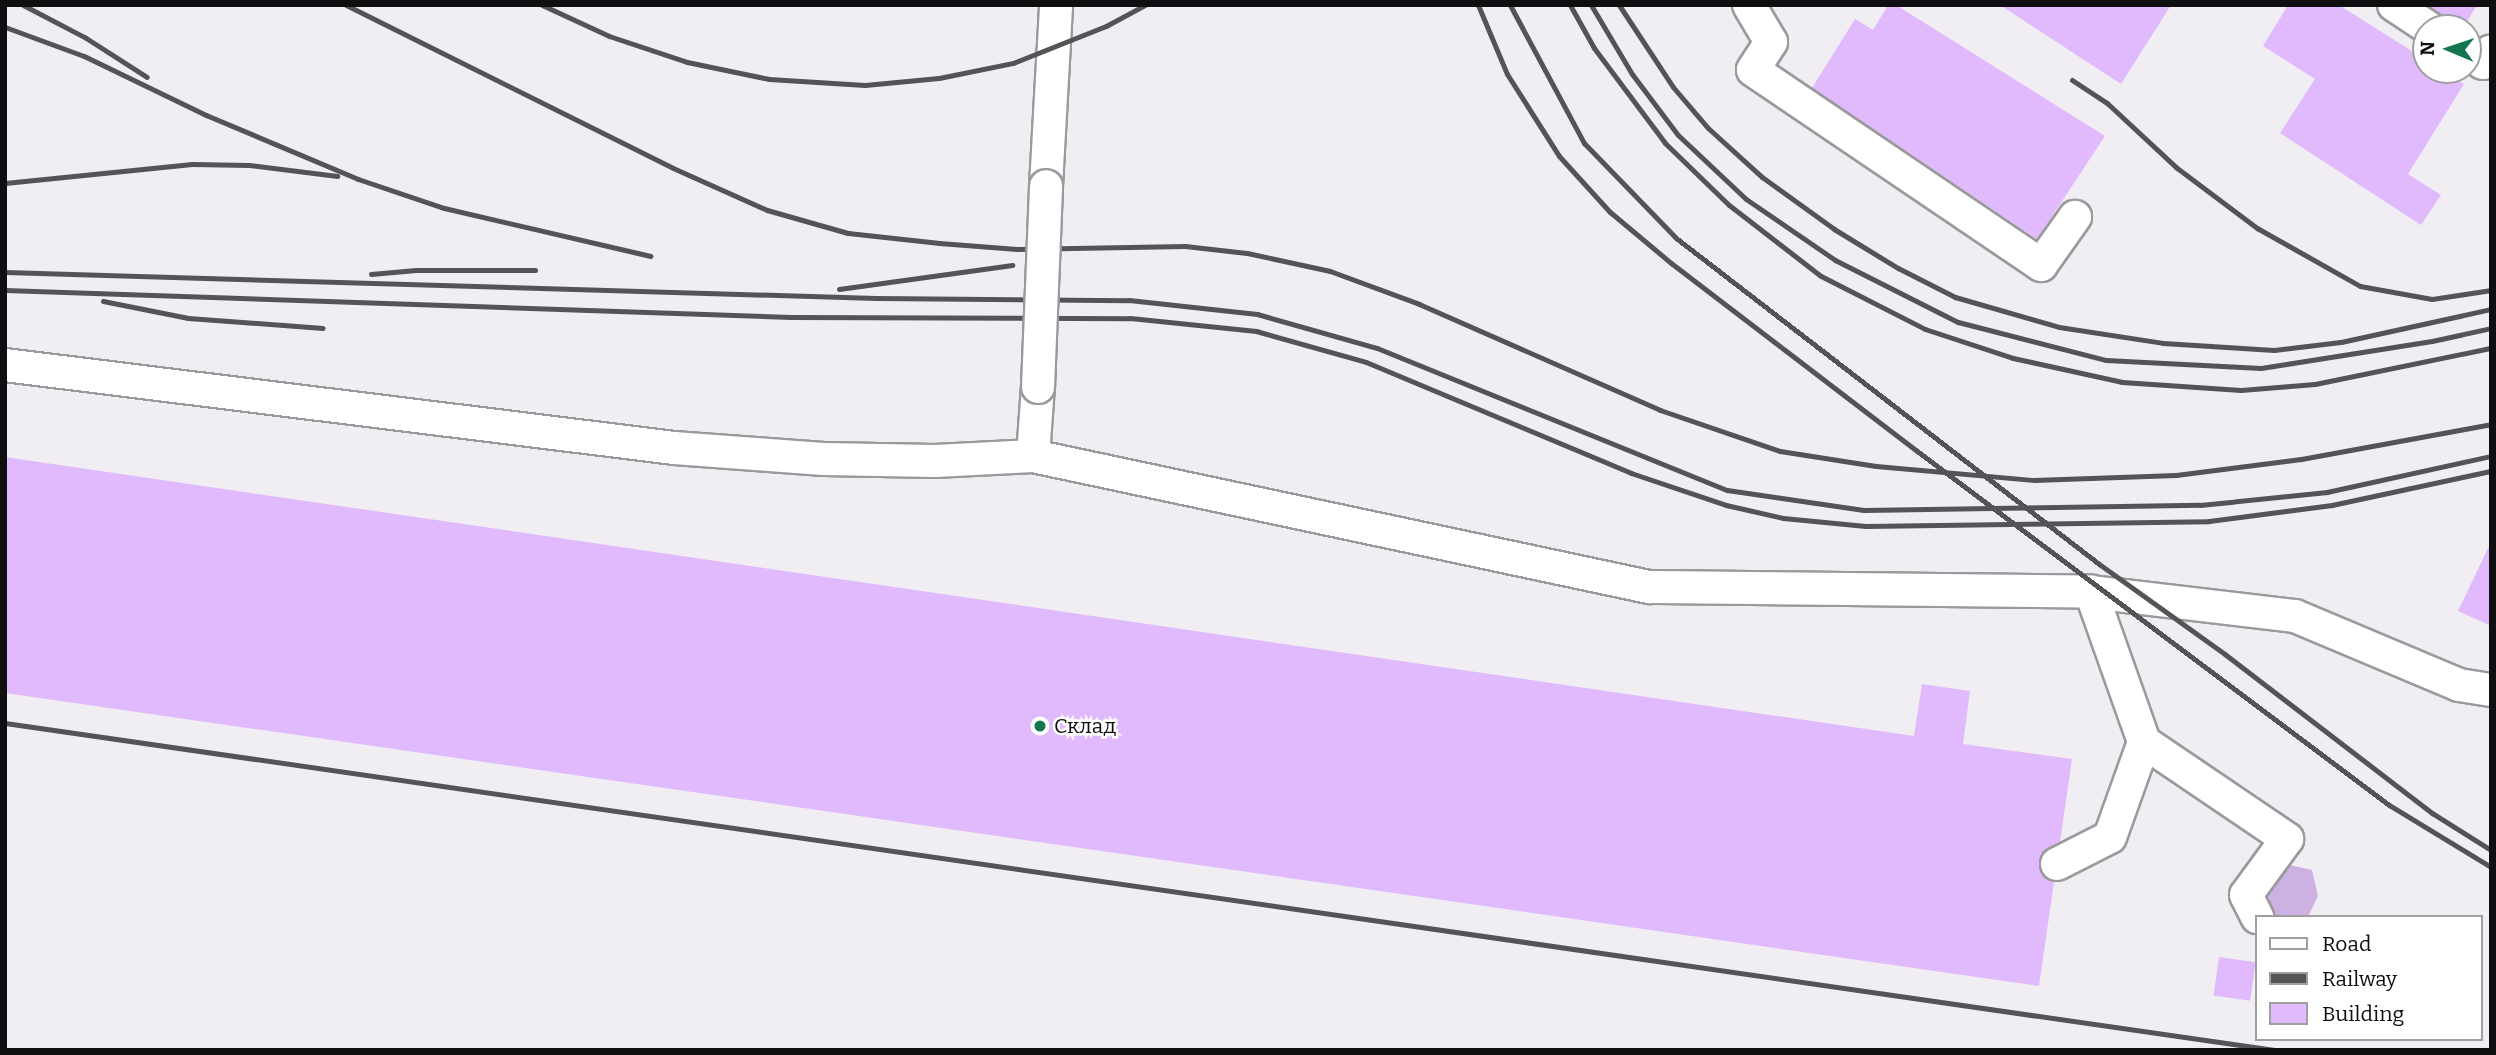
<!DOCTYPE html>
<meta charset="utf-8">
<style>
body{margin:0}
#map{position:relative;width:2496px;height:1055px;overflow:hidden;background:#f0eef2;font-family:Bitter,serif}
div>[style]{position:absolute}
.green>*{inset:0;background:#ccb1e2}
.building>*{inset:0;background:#e0bafd;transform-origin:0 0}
.roads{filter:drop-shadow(2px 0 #9b999c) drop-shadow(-2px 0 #9b999c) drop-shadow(0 2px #9b999c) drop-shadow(0 -2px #9b999c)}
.minor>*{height:32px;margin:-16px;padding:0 16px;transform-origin:16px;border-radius:16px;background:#fff}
.rail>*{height:5px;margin:-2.5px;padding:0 2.5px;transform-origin:2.5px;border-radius:2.5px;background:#555356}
.bridges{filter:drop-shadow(2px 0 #9b999c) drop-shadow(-2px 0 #9b999c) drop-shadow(0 2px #9b999c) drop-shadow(0 -2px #9b999c)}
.minor-bridge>*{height:32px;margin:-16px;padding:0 16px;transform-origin:16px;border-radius:16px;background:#fff}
.dots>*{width:19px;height:19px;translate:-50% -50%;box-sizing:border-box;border:4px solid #fff;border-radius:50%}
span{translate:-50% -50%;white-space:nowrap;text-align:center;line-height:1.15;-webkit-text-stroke:5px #fff;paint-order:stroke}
.poi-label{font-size:21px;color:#0f0e10}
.left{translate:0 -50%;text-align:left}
.frame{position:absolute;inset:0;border:7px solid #0f0e10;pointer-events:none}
.legend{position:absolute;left:2255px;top:915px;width:228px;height:126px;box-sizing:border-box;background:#fff;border:2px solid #9f9f9f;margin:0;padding:9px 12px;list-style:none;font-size:21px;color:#0f0e10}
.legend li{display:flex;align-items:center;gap:14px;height:35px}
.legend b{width:35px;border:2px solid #9f9f9f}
.north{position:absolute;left:2412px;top:14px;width:70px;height:70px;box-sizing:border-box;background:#fff;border:2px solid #9f9f9f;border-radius:50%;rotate:272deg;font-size:19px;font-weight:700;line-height:28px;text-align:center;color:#0f0e10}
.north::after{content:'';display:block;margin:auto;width:24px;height:32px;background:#14764e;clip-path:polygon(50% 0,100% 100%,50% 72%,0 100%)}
</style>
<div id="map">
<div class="green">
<i style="clip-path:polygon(2281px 863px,2312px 870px,2318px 896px,2308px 917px,2275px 917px,2266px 891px)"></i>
</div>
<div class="building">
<i style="clip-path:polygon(1888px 5px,1896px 5px,2105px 136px,2037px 239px,1812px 88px,1855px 19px,1873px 30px)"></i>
<i style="clip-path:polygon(2000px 5px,2171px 5px,2121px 84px)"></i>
<i style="clip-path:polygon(2288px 5px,2339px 5px,2426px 60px,2426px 70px,2442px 70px,2464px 84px,2408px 174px,2441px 195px,2421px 225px,2280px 133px,2315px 79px,2263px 46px)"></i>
<i style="clip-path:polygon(2428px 5px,2477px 5px,2463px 28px,2447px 28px,2445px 19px)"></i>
<i style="clip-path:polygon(5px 457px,1914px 736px,1922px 684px,1970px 691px,1963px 744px,2072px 759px,2060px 842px,2042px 853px,2039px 862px,2041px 873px,2054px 882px,2039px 986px,5px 693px)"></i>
<i style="clip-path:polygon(2491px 542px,2491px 626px,2458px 611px)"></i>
<i style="left:2219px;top:957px;width:37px;height:39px;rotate:8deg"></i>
</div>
<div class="roads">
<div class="minor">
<i style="left:1749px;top:5px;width:43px;rotate:59.3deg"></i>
<i style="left:1771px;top:42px;width:33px;rotate:123deg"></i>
<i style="left:1753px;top:70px;width:348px;rotate:34.1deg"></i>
<i style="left:2041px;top:265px;width:59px;rotate:-54.7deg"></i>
<i style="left:2394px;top:5px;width:42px;rotate:33.3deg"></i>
<i style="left:2468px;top:53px;width:18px;rotate:34deg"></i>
<i style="left:2483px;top:63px;width:14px;rotate:-56deg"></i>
<i style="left:1046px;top:186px;width:181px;rotate:-86.8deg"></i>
<i style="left:5px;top:365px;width:674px;rotate:7.07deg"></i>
<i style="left:674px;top:448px;width:150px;rotate:4.2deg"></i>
<i style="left:824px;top:459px;width:111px;rotate:1deg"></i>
<i style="left:935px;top:461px;width:98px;rotate:-2.9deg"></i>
<i style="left:1033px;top:456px;width:630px;rotate:12.01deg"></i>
<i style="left:1649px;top:587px;width:442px;rotate:0.6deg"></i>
<i style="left:2091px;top:592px;width:205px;rotate:6.7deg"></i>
<i style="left:2295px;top:616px;width:178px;rotate:22.8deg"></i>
<i style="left:2459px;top:685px;width:32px;rotate:9deg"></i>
<i style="left:1033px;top:456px;width:69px;rotate:-85.9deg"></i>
<i style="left:2091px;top:592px;width:159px;rotate:70.5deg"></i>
<i style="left:2144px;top:742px;width:173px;rotate:34.1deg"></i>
<i style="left:2287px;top:839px;width:69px;rotate:126.2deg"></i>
<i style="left:2246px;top:895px;width:25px;rotate:63deg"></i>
<i style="left:2057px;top:864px;width:59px;rotate:-27deg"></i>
<i style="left:2110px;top:837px;width:101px;rotate:-70.3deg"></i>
</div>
</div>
<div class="rail">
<i style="left:23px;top:5px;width:71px;rotate:27.6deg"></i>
<i style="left:86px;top:38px;width:72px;rotate:32.6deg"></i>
<i style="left:346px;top:5px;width:365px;rotate:26.5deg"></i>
<i style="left:673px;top:168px;width:103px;rotate:24.1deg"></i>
<i style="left:767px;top:210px;width:84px;rotate:15.9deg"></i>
<i style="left:848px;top:233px;width:92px;rotate:6.3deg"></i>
<i style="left:939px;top:243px;width:78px;rotate:4.4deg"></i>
<i style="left:1017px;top:249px;width:168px;rotate:-1deg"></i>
<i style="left:1185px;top:246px;width:62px;rotate:6.4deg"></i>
<i style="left:1247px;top:253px;width:85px;rotate:12.2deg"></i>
<i style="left:1330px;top:271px;width:95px;rotate:20.3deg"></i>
<i style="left:1419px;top:304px;width:263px;rotate:23.7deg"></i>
<i style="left:1660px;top:410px;width:127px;rotate:18.9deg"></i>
<i style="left:1780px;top:451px;width:97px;rotate:8.9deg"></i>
<i style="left:1876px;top:466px;width:159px;rotate:5.1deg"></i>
<i style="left:2034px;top:480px;width:142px;rotate:-2deg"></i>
<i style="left:2176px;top:475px;width:126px;rotate:-7.3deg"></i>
<i style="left:2301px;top:459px;width:193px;rotate:-10.4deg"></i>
<i style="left:542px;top:5px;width:74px;rotate:24.8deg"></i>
<i style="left:609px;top:36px;width:82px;rotate:18.4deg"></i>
<i style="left:687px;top:62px;width:84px;rotate:11.7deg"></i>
<i style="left:769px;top:79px;width:96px;rotate:3.6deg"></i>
<i style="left:865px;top:85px;width:74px;rotate:-5.4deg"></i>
<i style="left:939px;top:78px;width:76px;rotate:-11.5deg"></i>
<i style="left:1013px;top:63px;width:100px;rotate:-21.7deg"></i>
<i style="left:1106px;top:26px;width:44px;rotate:-28.3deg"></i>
<i style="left:1478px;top:5px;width:75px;rotate:67.2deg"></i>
<i style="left:1507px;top:74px;width:97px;rotate:57.6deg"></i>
<i style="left:1559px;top:156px;width:76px;rotate:47.7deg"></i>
<i style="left:1610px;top:212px;width:80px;rotate:39.9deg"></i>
<i style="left:1671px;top:263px;width:310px;rotate:37.4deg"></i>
<i style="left:1917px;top:451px;width:590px;rotate:36.87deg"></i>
<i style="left:2389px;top:805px;width:119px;rotate:31.3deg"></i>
<i style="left:1510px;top:5px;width:157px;rotate:61.8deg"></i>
<i style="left:1584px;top:143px;width:132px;rotate:45.9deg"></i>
<i style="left:1676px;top:238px;width:534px;rotate:37.62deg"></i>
<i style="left:2099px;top:564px;width:156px;rotate:35.6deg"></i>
<i style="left:2226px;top:655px;width:260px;rotate:37.5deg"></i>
<i style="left:2432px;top:813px;width:70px;rotate:32.1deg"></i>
<i style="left:1570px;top:5px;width:49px;rotate:60.8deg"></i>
<i style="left:1594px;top:48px;width:119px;rotate:53.2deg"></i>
<i style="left:1665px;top:143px;width:89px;rotate:44.1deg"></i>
<i style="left:1729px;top:205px;width:116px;rotate:37.7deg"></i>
<i style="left:1821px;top:276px;width:117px;rotate:27deg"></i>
<i style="left:1925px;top:329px;width:93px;rotate:18.2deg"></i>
<i style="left:2013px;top:358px;width:112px;rotate:12.4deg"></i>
<i style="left:2122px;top:382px;width:119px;rotate:3.8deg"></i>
<i style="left:2241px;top:390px;width:74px;rotate:-4.6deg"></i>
<i style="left:2315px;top:384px;width:180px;rotate:-11.6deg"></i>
<i style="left:1591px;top:5px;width:80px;rotate:59.3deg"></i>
<i style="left:1632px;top:74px;width:76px;rotate:53deg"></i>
<i style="left:1678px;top:135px;width:93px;rotate:43.3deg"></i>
<i style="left:1746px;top:199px;width:108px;rotate:34.4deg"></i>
<i style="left:1835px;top:260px;width:138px;rotate:26.8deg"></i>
<i style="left:1958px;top:322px;width:153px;rotate:14.4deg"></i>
<i style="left:2106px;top:360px;width:155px;rotate:3deg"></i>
<i style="left:2261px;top:368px;width:173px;rotate:-9deg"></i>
<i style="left:2432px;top:341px;width:60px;rotate:-12.4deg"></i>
<i style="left:1619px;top:5px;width:98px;rotate:56.6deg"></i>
<i style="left:1673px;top:87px;width:54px;rotate:49.5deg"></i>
<i style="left:1708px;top:128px;width:73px;rotate:42.2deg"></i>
<i style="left:1762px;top:177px;width:89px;rotate:35.8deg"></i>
<i style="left:1834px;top:229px;width:75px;rotate:31.4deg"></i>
<i style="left:1898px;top:268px;width:64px;rotate:27deg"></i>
<i style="left:1955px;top:297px;width:108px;rotate:16.1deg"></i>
<i style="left:2059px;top:327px;width:105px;rotate:8.7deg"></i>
<i style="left:2163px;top:343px;width:111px;rotate:3.6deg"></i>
<i style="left:2274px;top:350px;width:67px;rotate:-6.8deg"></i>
<i style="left:2341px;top:342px;width:154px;rotate:-12.4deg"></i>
<i style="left:5px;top:27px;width:84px;rotate:20.2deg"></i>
<i style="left:84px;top:56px;width:136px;rotate:25.8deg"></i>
<i style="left:206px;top:115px;width:165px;rotate:22.8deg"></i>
<i style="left:358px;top:179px;width:91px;rotate:18.6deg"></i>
<i style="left:444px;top:208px;width:212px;rotate:13.1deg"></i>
<i style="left:2072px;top:80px;width:42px;rotate:33.3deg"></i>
<i style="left:2107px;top:103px;width:96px;rotate:42.9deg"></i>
<i style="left:2177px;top:168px;width:100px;rotate:36.9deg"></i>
<i style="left:2257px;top:228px;width:118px;rotate:29.4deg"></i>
<i style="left:2360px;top:286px;width:73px;rotate:10.2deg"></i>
<i style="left:2432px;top:299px;width:60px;rotate:-8.7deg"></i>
<i style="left:5px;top:183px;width:188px;rotate:-5.8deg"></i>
<i style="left:192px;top:164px;width:57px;rotate:1deg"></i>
<i style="left:249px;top:165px;width:89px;rotate:7.1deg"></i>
<i style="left:5px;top:272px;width:871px;rotate:1.71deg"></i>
<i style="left:876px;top:298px;width:253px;rotate:0.5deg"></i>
<i style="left:1129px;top:300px;width:129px;rotate:6.2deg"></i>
<i style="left:1257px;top:314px;width:125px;rotate:15.8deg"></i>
<i style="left:1377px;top:348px;width:378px;rotate:22.1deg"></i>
<i style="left:1727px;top:490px;width:138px;rotate:8.3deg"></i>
<i style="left:1864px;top:510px;width:336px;rotate:-0.9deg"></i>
<i style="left:2200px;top:505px;width:128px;rotate:-5.8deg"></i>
<i style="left:2327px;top:492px;width:168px;rotate:-12.4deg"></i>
<i style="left:371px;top:274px;width:45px;rotate:-5.1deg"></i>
<i style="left:416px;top:270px;width:119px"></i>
<i style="left:839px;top:289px;width:175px;rotate:-7.9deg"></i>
<i style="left:5px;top:290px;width:786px;rotate:1.97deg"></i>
<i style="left:791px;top:317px;width:339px;rotate:0.2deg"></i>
<i style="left:1130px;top:318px;width:127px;rotate:5.9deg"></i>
<i style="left:1256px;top:331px;width:114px;rotate:15.7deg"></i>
<i style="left:1366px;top:362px;width:287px;rotate:22.7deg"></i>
<i style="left:1631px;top:473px;width:100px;rotate:18.6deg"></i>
<i style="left:1726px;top:505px;width:58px;rotate:12.8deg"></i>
<i style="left:1783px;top:518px;width:83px;rotate:5.5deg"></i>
<i style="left:1866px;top:526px;width:343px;rotate:-0.8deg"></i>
<i style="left:2209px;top:521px;width:124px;rotate:-7.4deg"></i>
<i style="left:2332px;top:505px;width:163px;rotate:-12.1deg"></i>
<i style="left:103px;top:301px;width:87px;rotate:11.3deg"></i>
<i style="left:188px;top:318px;width:135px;rotate:4.2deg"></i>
<i style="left:5px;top:723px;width:2293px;rotate:8.2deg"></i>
</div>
<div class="bridges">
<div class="minor-bridge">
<i style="left:1038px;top:387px;width:201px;rotate:-87.7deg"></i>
</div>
</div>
<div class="dots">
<i style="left:1040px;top:726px;background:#14764e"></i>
</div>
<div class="poi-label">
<span class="left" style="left:1054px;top:726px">Склад</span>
</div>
<div class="frame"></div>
<ul class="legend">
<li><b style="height:9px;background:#fff"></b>Road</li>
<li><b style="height:9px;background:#555356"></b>Railway</li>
<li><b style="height:19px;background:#e0bafd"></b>Building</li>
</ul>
<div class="north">N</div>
</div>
